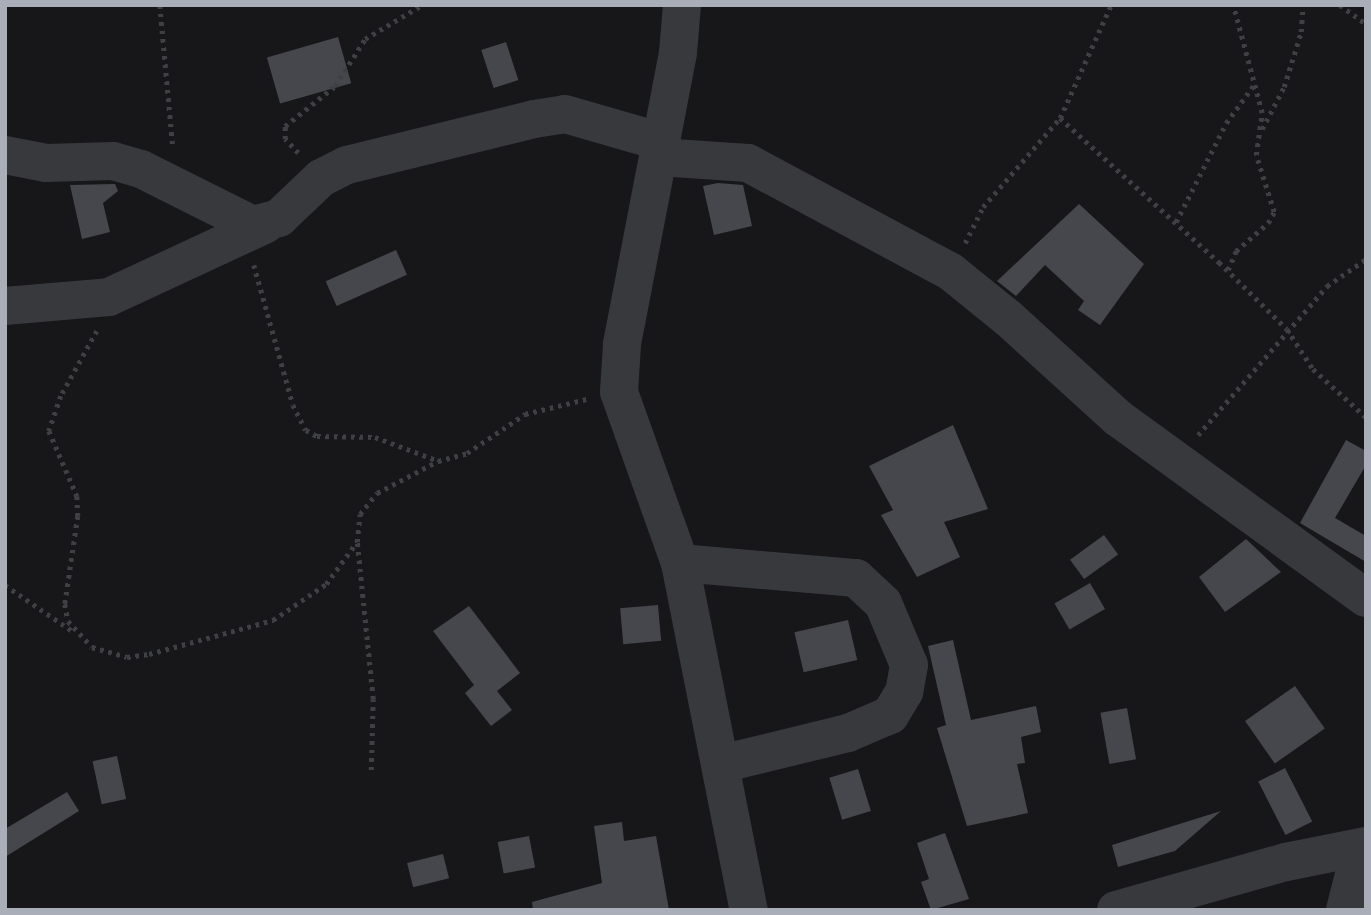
<!DOCTYPE html>
<style>
body{margin:0}
#map{position:relative;width:1371px;height:915px;overflow:hidden;background:#171719;font-family:"Exo 2",sans-serif}
div>[style]{position:absolute}
.building>*{inset:0;background:#46474c;transform-origin:0 0}
.path>*{height:4.5px;margin-top:-2.25px;transform-origin:0;background:repeating-linear-gradient(90deg,#3e4044 0 3.5px,transparent 0 8.5px)}
.minor>*{height:38px;margin:-19px;padding:0 19px;transform-origin:19px;border-radius:19px;background:#38393d}
span{translate:-50% -50%;white-space:nowrap;text-align:center;line-height:1.15;-webkit-text-stroke:7px #121214;paint-order:stroke}
.frame{position:absolute;inset:0;border:7px solid #a9aeb8;pointer-events:none}
</style>
<div id="map">
<div class="building">
<i style="left:338px;top:37px;width:48px;height:74px;rotate:74deg"></i>
<i style="left:506px;top:42px;width:40px;height:26px;rotate:72deg"></i>
<i style="clip-path:polygon(718px 183px,743px 185px,752px 226px,714px 235px,703px 186px)"></i>
<i style="clip-path:polygon(115px 184px,118px 191px,103px 203px,110px 232px,82px 239px,70px 185px)"></i>
<i style="clip-path:polygon(1079px 204px,1144px 264px,1100px 325px,1078px 310px,1084px 301px,1045px 265px,1016px 296px,997px 281px)"></i>
<i style="left:396px;top:250px;width:27px;height:77px;rotate:66deg"></i>
<i style="clip-path:polygon(953px 425px,988px 509px,944px 522px,960px 557px,917px 577px,881px 515px,893px 510px,869px 466px)"></i>
<i style="clip-path:polygon(1346px 440px,1366px 451px,1366px 465px,1335px 518px,1366px 536px,1366px 562px,1300px 523px)"></i>
<i style="left:1104px;top:535px;width:24px;height:42px;rotate:54deg"></i>
<i style="clip-path:polygon(1246px 539px,1281px 572px,1225px 612px,1199px 577px)"></i>
<i style="left:1090px;top:583px;width:30px;height:41px;rotate:60deg"></i>
<i style="left:658px;top:605px;width:36px;height:38px;rotate:85deg"></i>
<i style="clip-path:polygon(469px 606px,520px 673px,497px 691px,512px 710px,491px 726px,465px 693px,474px 685px,433px 631px)"></i>
<i style="left:848px;top:620px;width:41px;height:55px;rotate:77deg"></i>
<i style="clip-path:polygon(953px 640px,971px 720px,1036px 706px,1041px 732px,1021px 737px,1025px 763px,1017px 764px,1028px 813px,967px 826px,937px 728px,946px 725px,928px 646px)"></i>
<i style="left:1295px;top:686px;width:52px;height:61px;rotate:55deg"></i>
<i style="left:1127px;top:708px;width:52px;height:27px;rotate:80deg"></i>
<i style="left:117px;top:756px;width:44px;height:25px;rotate:78deg"></i>
<i style="left:1285px;top:768px;width:60px;height:30px;rotate:63deg"></i>
<i style="left:858px;top:769px;width:44px;height:30px;rotate:73deg"></i>
<i style="clip-path:polygon(67px 792px,79px 811px,5px 857px,5px 829px)"></i>
<i style="clip-path:polygon(1221px 811px,1175px 851px,1118px 867px,1112px 845px)"></i>
<i style="clip-path:polygon(622px 822px,624px 841px,656px 836px,669px 910px,533px 910px,532px 902px,602px 883px,594px 826px)"></i>
<i style="clip-path:polygon(945px 833px,969px 899px,931px 910px,921px 882px,929px 879px,917px 843px)"></i>
<i style="left:529px;top:836px;width:32px;height:32px;rotate:79deg"></i>
<i style="left:443px;top:854px;width:25px;height:37px;rotate:76deg"></i>
</div>
<div class="path">
<i style="left:160px;top:5px;width:144px;rotate:84.8deg"></i>
<i style="left:1340px;top:5px;width:32px;rotate:36deg"></i>
<i style="left:1060px;top:118px;width:215px;rotate:42.2deg"></i>
<i style="left:1219px;top:262px;width:95px;rotate:44.6deg"></i>
<i style="left:1287px;top:329px;width:48px;rotate:57deg"></i>
<i style="left:1313px;top:369px;width:72px;rotate:42.2deg"></i>
<i style="left:1262px;top:129px;width:47px;rotate:-62.4deg"></i>
<i style="left:1284px;top:87px;width:58px;rotate:-72.8deg"></i>
<i style="left:1301px;top:32px;width:27px;rotate:-86deg"></i>
<i style="left:298px;top:153px;width:19px;rotate:-133deg"></i>
<i style="left:285px;top:139px;width:13px;rotate:-90deg"></i>
<i style="left:285px;top:126px;width:64px;rotate:-38.7deg"></i>
<i style="left:335px;top:86px;width:56px;rotate:-57.4deg"></i>
<i style="left:365px;top:39px;width:66px;rotate:-30.8deg"></i>
<i style="left:1176px;top:222px;width:111px;rotate:-63.2deg"></i>
<i style="left:1226px;top:123px;width:47px;rotate:-53.6deg"></i>
<i style="left:965px;top:243px;width:40px;rotate:-63.4deg"></i>
<i style="left:983px;top:207px;width:118px;rotate:-49.1deg"></i>
<i style="left:1060px;top:118px;width:124px;rotate:-65.7deg"></i>
<i style="left:254px;top:265px;width:145px;rotate:74.4deg"></i>
<i style="left:293px;top:405px;width:28px;rotate:63deg"></i>
<i style="left:306px;top:430px;width:13px;rotate:29deg"></i>
<i style="left:317px;top:436px;width:58px;rotate:1deg"></i>
<i style="left:375px;top:437px;width:65px;rotate:20.7deg"></i>
<i style="left:1228px;top:270px;width:21px;rotate:-67deg"></i>
<i style="left:1236px;top:251px;width:43px;rotate:-41.2deg"></i>
<i style="left:1268px;top:223px;width:13px;rotate:-61deg"></i>
<i style="left:1274px;top:212px;width:60px;rotate:-107.5deg"></i>
<i style="left:1256px;top:155px;width:42px;rotate:-81.9deg"></i>
<i style="left:1262px;top:113px;width:112px;rotate:-105deg"></i>
<i style="left:97px;top:331px;width:74px;rotate:119deg"></i>
<i style="left:61px;top:396px;width:37px;rotate:109deg"></i>
<i style="left:49px;top:431px;width:71px;rotate:66.7deg"></i>
<i style="left:77px;top:496px;width:20px;rotate:87deg"></i>
<i style="left:78px;top:516px;width:89px;rotate:98.4deg"></i>
<i style="left:65px;top:604px;width:17px;rotate:80deg"></i>
<i style="left:68px;top:621px;width:35px;rotate:47deg"></i>
<i style="left:92px;top:647px;width:36px;rotate:16deg"></i>
<i style="left:127px;top:657px;width:22px;rotate:-8deg"></i>
<i style="left:149px;top:654px;width:129px;rotate:-15.3deg"></i>
<i style="left:273px;top:620px;width:64px;rotate:-34.2deg"></i>
<i style="left:326px;top:584px;width:52px;rotate:-53.6deg"></i>
<i style="left:1198px;top:435px;width:197px;rotate:-49.1deg"></i>
<i style="left:1327px;top:286px;width:47px;rotate:-34.7deg"></i>
<i style="left:5px;top:585px;width:83px;rotate:34.3deg"></i>
<i style="left:371px;top:770px;width:71px;rotate:-88.4deg"></i>
<i style="left:373px;top:699px;width:158px;rotate:-95.8deg"></i>
<i style="left:357px;top:542px;width:28px;rotate:-84deg"></i>
<i style="left:360px;top:514px;width:27px;rotate:-51deg"></i>
<i style="left:377px;top:493px;width:69px;rotate:-27.7deg"></i>
<i style="left:438px;top:461px;width:30px;rotate:-15deg"></i>
<i style="left:467px;top:453px;width:70px;rotate:-33.9deg"></i>
<i style="left:525px;top:414px;width:64px;rotate:-13.6deg"></i>
</div>
<div class="minor">
<i style="left:682px;top:5px;width:48px;rotate:94.8deg"></i>
<i style="left:678px;top:53px;width:297px;rotate:100.9deg"></i>
<i style="left:622px;top:345px;width:47px;rotate:93.7deg"></i>
<i style="left:619px;top:392px;width:182px;rotate:70.4deg"></i>
<i style="left:680px;top:563px;width:354px;rotate:78.8deg"></i>
<i style="left:5px;top:155px;width:42px;rotate:11deg"></i>
<i style="left:46px;top:163px;width:67px;rotate:-1.7deg"></i>
<i style="left:113px;top:161px;width:29px;rotate:16deg"></i>
<i style="left:141px;top:169px;width:125px;rotate:26.6deg"></i>
<i style="left:253px;top:225px;width:27px;rotate:-15deg"></i>
<i style="left:279px;top:218px;width:58px;rotate:-43.6deg"></i>
<i style="left:321px;top:178px;width:29px;rotate:-27deg"></i>
<i style="left:347px;top:165px;width:193px;rotate:-13.8deg"></i>
<i style="left:534px;top:119px;width:31px;rotate:-9deg"></i>
<i style="left:565px;top:114px;width:101px;rotate:16.1deg"></i>
<i style="left:659px;top:157px;width:89px;rotate:3.9deg"></i>
<i style="left:748px;top:163px;width:230px;rotate:28.2deg"></i>
<i style="left:951px;top:272px;width:73px;rotate:38.9deg"></i>
<i style="left:1008px;top:318px;width:149px;rotate:42.3deg"></i>
<i style="left:1118px;top:418px;width:306px;rotate:36deg"></i>
<i style="left:5px;top:306px;width:104px;rotate:-4.9deg"></i>
<i style="left:109px;top:297px;width:173px;rotate:-24.9deg"></i>
<i style="left:680px;top:563px;width:177px;rotate:4.9deg"></i>
<i style="left:856px;top:578px;width:37px;rotate:43deg"></i>
<i style="left:883px;top:603px;width:67px;rotate:67.2deg"></i>
<i style="left:909px;top:665px;width:27px;rotate:100deg"></i>
<i style="left:904px;top:692px;width:27px;rotate:121deg"></i>
<i style="left:890px;top:715px;width:46px;rotate:156.8deg"></i>
<i style="left:848px;top:733px;width:131px;rotate:166.3deg"></i>
<i style="left:1116px;top:910px;width:177px;rotate:-15.8deg"></i>
<i style="left:1286px;top:862px;width:82px;rotate:-11.3deg"></i>
<i style="left:1345px;top:910px;width:49px;rotate:-75.7deg"></i>
<i style="left:1357px;top:863px;width:17px;rotate:-57deg"></i>
</div>
<div class="frame"></div>
</div>
